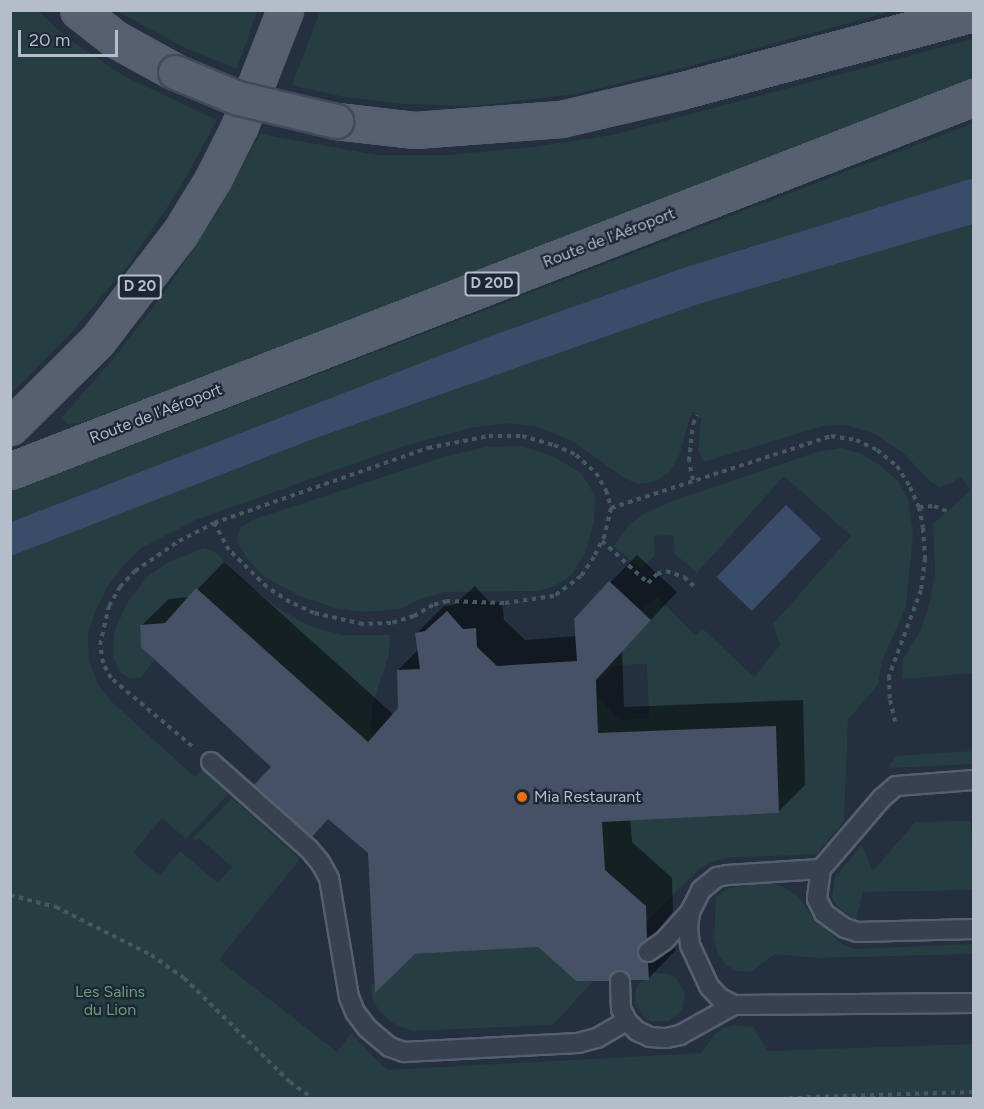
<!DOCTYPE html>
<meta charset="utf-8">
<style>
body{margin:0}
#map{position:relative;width:984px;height:1109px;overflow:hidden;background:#242f40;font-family:Figtree,sans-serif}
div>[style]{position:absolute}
.green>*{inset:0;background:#263d41}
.water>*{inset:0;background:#394c69;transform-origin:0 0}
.shadow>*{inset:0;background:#0007}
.building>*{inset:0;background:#455164}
.path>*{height:4px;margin-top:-2px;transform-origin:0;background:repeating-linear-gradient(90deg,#445a5e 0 4.5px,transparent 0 9px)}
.roads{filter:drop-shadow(2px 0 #565f6d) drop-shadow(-2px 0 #565f6d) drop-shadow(0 2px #565f6d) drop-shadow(0 -2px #565f6d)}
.lane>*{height:18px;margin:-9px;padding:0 9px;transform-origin:9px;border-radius:9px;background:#384150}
.primary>*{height:33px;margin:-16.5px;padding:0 16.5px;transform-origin:16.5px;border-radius:16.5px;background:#566070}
.bridges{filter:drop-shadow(2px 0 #424a59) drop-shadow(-2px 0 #424a59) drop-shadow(0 2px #424a59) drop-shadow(0 -2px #424a59)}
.primary-bridge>*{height:33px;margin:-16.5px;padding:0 16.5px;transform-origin:16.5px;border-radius:16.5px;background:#566070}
.dots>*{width:16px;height:16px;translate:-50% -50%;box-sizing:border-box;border:3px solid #1d2635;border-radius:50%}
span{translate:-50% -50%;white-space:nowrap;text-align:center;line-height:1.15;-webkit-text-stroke:4.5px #1d2635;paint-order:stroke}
.shield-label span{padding:2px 4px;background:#1d2635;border:2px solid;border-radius:4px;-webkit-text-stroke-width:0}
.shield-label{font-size:15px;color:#b5bcca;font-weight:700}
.street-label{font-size:16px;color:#b5bcca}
.poi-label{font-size:16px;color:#b5bcca}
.left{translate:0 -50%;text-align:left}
.park-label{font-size:16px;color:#6b9c78}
.frame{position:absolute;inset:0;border:12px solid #b5bcca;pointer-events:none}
.scale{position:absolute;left:18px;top:30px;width:100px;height:27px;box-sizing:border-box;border:3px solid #b5bcca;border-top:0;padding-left:8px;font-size:18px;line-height:21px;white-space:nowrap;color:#b5bcca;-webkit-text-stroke:4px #1d2635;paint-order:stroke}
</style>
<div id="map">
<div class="green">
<i style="clip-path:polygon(11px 10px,38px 11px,71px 41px,124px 76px,217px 120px,180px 188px,130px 263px,70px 334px,11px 394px)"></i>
<i style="clip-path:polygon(117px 11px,257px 11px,237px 69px,185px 48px)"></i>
<i style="clip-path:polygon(320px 11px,320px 10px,893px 11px,683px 68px,575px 94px,475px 106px,403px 104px,344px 97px,292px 85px)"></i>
<i style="clip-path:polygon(973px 39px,973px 81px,84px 422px,67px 424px,62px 417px,117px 354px,164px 293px,218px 211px,260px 134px,378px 155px,448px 155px,532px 147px,612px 135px)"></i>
<i style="clip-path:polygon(973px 123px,973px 178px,683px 268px,493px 335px,11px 522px,10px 492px)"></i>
<i style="clip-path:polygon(973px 224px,973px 673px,902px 679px,903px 659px,921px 630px,930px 601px,935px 571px,933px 524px,971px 490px,959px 476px,953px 482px,940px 487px,931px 482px,903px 453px,875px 434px,846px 425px,823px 426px,704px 462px,698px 451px,701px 418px,692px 411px,679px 456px,668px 474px,654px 482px,638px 484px,624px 478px,572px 441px,538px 427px,508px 423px,471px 428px,404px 446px,193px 521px,140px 549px,125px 564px,108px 586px,95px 612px,88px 635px,89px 661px,98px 684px,113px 703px,195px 777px,202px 769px,228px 794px,186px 839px,162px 818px,133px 852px,159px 876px,180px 851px,218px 883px,232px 867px,199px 838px,196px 841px,193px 838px,232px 798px,300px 859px,219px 960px,337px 1052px,351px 1033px,387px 1070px,701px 1053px,714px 1035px,723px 1028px,737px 1025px,753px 1027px,768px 1051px,973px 1044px,973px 1098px,11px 1098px,10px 556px,316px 438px,699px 304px)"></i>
<i style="clip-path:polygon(522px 446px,555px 457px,581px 473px,595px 495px,594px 522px,585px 554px,571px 575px,555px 586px,538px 591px,446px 592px,423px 598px,399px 609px,366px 612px,335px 608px,300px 596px,266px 578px,248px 560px,238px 544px,237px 537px,240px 528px,252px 520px,443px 457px,486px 447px)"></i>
<i style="clip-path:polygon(840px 448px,860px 453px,880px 465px,898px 481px,908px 499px,913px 534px,906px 607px,882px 661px,878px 685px,848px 720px,844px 821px,817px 854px,727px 858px,712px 862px,699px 869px,646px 922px,645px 906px,605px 870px,601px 811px,623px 821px,778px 813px,776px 727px,598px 738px,597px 695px,619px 720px,649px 718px,647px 664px,617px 665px,596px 682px,598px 645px,651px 620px,641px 611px,657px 597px,695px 635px,703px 629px,754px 677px,780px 645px,773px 624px,851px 536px,784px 476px,697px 573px,675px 554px,673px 535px,654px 536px,655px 555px,641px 569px,614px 546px,628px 526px,643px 514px,672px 501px,817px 452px)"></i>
<i style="clip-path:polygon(205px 548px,216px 552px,242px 581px,281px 610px,309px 626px,343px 635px,390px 635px,389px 654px,372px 707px,371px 745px,165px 623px,140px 625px,141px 644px,155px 660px,140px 678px,130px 679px,120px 672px,113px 657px,114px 632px,127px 603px,147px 577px,168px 562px)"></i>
<i style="clip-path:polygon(973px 751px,973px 764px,891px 768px,889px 766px,896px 756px)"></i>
<i style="clip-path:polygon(971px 821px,973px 890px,863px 892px,856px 920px,839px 909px,832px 898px,835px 877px,862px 845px,873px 871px,915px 822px)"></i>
<i style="clip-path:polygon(766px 882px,781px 886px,796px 894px,813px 917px,841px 943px,853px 949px,973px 944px,973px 954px,817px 958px,774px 954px,751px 972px,737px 971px,726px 965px,718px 954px,714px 939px,716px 897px,729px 888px)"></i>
<i style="clip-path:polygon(538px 947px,576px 981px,593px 981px,553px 1025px,412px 1031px,393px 1023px,380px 1012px,373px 1001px,370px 985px,374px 984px,375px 993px,415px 954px)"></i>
<i style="clip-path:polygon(653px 973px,669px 974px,676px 978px,685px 993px,682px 1010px,669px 1021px,652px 1022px,644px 1017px,635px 1004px,636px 988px,640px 982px,648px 980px,648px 975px)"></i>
</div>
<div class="water">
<i style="clip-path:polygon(973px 178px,973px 224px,699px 304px,316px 438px,11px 556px,11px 522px,493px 335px,683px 268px)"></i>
<i style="left:786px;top:505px;width:49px;height:100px;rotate:44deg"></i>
</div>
<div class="shadow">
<i style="clip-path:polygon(637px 555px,677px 592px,622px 651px,624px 707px,803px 700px,805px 785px,778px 812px,630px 819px,632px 842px,672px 878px,673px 911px,663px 924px,666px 932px,674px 936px,675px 951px,648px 979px,619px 969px,608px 979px,539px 945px,370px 852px,329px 818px,312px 835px,273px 767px,141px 626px,169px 599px,190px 597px,224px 562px,394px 715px,400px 709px,398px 670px,419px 649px,417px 633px,444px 606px,454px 605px,475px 586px,490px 603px,502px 602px,504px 620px,525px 640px,577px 636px,575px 619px)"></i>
</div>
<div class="building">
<i style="clip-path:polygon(609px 581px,651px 620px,596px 680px,598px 733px,776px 726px,779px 813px,602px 822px,605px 870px,646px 906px,647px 939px,638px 947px,637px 952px,639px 959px,648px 963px,649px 980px,631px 980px,629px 975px,620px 970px,614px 972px,609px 981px,576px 981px,538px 947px,415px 954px,375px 993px,368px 853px,328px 819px,312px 837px,254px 785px,271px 767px,141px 647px,140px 625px,165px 623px,196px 588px,368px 742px,398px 708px,397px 670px,420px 669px,415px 633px,425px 631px,447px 611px,463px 629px,476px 628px,477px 647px,497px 666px,577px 661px,574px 619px)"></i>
</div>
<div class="path">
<i style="left:693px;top:480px;width:19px;rotate:-102deg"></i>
<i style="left:689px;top:461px;width:37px;rotate:-84deg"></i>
<i style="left:693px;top:424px;width:10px;rotate:-66deg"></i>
<i style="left:919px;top:507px;width:15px;rotate:-4deg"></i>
<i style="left:934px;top:506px;width:16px;rotate:22deg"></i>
<i style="left:611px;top:508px;width:231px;rotate:-18.1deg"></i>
<i style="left:831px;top:436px;width:25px;rotate:9deg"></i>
<i style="left:856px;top:440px;width:23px;rotate:25deg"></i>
<i style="left:877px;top:450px;width:26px;rotate:39deg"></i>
<i style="left:897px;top:466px;width:25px;rotate:58deg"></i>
<i style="left:910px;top:487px;width:22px;rotate:66deg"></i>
<i style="left:919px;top:507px;width:21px;rotate:79deg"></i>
<i style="left:923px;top:528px;width:30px;rotate:86deg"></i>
<i style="left:925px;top:558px;width:32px;rotate:97deg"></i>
<i style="left:921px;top:590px;width:92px;rotate:110.4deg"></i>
<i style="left:889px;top:676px;width:24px;rotate:88deg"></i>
<i style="left:890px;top:700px;width:22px;rotate:77deg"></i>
<i style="left:602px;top:541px;width:62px;rotate:42.4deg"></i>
<i style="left:648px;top:583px;width:13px;rotate:-45deg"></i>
<i style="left:657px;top:574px;width:9px;rotate:-18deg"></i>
<i style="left:666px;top:571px;width:19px;rotate:18deg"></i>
<i style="left:684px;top:577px;width:13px;rotate:42deg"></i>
<i style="left:192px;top:746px;width:106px;rotate:-140deg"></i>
<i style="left:111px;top:678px;width:17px;rotate:-118deg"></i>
<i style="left:103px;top:663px;width:18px;rotate:-99deg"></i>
<i style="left:100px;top:645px;width:40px;rotate:-77deg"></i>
<i style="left:109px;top:606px;width:22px;rotate:-60deg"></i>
<i style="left:120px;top:587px;width:22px;rotate:-47deg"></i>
<i style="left:135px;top:571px;width:53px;rotate:-34.3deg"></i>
<i style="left:179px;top:541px;width:39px;rotate:-27deg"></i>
<i style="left:214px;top:523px;width:227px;rotate:-19.3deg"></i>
<i style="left:428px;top:448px;width:62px;rotate:-11.1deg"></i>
<i style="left:489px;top:436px;width:33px"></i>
<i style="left:522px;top:436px;width:33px;rotate:16deg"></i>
<i style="left:554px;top:445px;width:24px;rotate:24deg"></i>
<i style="left:576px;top:455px;width:27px;rotate:42deg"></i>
<i style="left:596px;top:473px;width:20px;rotate:60deg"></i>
<i style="left:606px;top:490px;width:19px;rotate:74deg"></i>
<i style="left:611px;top:508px;width:28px;rotate:103deg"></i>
<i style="left:605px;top:535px;width:25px;rotate:117deg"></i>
<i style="left:594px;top:557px;width:23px;rotate:124deg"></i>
<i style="left:581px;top:576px;width:34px;rotate:143deg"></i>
<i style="left:554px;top:596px;width:50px;rotate:172deg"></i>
<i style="left:504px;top:603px;width:57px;rotate:-178deg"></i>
<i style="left:447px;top:601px;width:15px;rotate:164deg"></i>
<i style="left:433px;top:605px;width:22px;rotate:150deg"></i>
<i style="left:414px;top:616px;width:24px;rotate:163deg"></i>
<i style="left:391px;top:623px;width:28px;rotate:178deg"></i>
<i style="left:363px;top:624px;width:50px;rotate:-167.3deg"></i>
<i style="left:314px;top:613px;width:26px;rotate:-155deg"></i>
<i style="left:290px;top:602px;width:27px;rotate:-147deg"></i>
<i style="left:267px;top:587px;width:53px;rotate:-135.8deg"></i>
<i style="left:229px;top:550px;width:31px;rotate:-119deg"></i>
<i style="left:10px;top:895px;width:48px;rotate:14.6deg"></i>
<i style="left:56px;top:907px;width:106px;rotate:26.8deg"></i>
<i style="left:151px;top:955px;width:40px;rotate:34.9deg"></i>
<i style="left:184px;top:978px;width:148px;rotate:44.5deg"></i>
<i style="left:290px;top:1082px;width:27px;rotate:36deg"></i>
<i style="left:807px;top:1097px;width:167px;rotate:-1.7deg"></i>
<i style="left:789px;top:1098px;width:18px"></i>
</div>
<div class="roads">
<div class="lane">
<i style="left:211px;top:762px;width:131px;rotate:41.6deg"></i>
<i style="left:309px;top:849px;width:17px;rotate:50deg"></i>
<i style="left:320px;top:862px;width:18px;rotate:61deg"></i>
<i style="left:329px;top:878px;width:121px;rotate:80.5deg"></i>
<i style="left:349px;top:997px;width:16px;rotate:68deg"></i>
<i style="left:355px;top:1012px;width:20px;rotate:53deg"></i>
<i style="left:367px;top:1028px;width:30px;rotate:40deg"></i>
<i style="left:390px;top:1047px;width:15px;rotate:20deg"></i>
<i style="left:404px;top:1052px;width:174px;rotate:-3deg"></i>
<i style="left:578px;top:1043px;width:20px;rotate:-15deg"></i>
<i style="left:597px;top:1038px;width:34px;rotate:-30deg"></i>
<i style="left:821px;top:869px;width:30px;rotate:98deg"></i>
<i style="left:817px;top:899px;width:16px;rotate:63deg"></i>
<i style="left:824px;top:913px;width:26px;rotate:36deg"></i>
<i style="left:845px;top:928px;width:13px;rotate:18deg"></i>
<i style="left:857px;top:932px;width:117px;rotate:-1.5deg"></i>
<i style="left:648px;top:952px;width:19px;rotate:-35deg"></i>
<i style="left:664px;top:941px;width:39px;rotate:-48deg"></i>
<i style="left:620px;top:981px;width:28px;rotate:88deg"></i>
<i style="left:621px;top:1009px;width:13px;rotate:63deg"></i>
<i style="left:627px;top:1021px;width:14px;rotate:45deg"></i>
<i style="left:637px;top:1031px;width:14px;rotate:25deg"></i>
<i style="left:650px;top:1037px;width:16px;rotate:4deg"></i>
<i style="left:666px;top:1038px;width:14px;rotate:-12deg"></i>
<i style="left:680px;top:1035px;width:62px;rotate:-29.1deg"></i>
<i style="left:734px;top:1005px;width:240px;rotate:-0.5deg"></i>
<i style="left:734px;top:1005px;width:16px;rotate:-153deg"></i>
<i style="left:720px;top:998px;width:16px;rotate:-133deg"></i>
<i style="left:709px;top:986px;width:45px;rotate:-114.9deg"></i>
<i style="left:690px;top:945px;width:18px;rotate:-96deg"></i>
<i style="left:688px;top:927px;width:15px;rotate:-82deg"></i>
<i style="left:690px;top:912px;width:25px;rotate:-63deg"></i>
<i style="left:701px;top:890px;width:21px;rotate:-39deg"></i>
<i style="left:717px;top:877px;width:10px;rotate:-11deg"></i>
<i style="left:727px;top:875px;width:94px;rotate:-3.7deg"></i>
<i style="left:821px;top:869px;width:94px;rotate:-49.3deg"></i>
<i style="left:882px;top:798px;width:18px;rotate:-41deg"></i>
<i style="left:896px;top:786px;width:78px;rotate:-4.4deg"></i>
</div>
<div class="primary">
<i style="left:78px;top:10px;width:47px;rotate:38.1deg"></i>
<i style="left:115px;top:39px;width:68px;rotate:28.8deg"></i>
<i style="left:336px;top:121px;width:80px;rotate:6.5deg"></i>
<i style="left:415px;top:130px;width:146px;rotate:-4.3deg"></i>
<i style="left:561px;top:119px;width:122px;rotate:-13.2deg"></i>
<i style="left:680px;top:91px;width:304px;rotate:-14.9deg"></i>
<i style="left:10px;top:427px;width:122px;rotate:-44.7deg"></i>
<i style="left:97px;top:341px;width:136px;rotate:-52.5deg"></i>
<i style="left:180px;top:233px;width:63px;rotate:-58.6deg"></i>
<i style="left:213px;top:179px;width:60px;rotate:-63.4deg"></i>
<i style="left:240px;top:125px;width:123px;rotate:-68.6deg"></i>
<i style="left:10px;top:471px;width:1034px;rotate:-21.2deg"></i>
</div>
</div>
<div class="bridges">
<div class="primary-bridge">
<i style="left:175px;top:72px;width:68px;rotate:22.4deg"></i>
<i style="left:238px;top:98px;width:101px;rotate:13.2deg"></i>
</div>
</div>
<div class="dots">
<i style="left:522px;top:797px;background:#e8710a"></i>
</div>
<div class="shield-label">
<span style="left:492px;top:284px">D 20D</span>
<span style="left:140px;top:287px">D 20</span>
</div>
<div class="street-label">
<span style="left:609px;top:238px;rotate:-21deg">Route de l'Aéroport</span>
<span style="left:156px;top:414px;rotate:-21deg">Route de l'Aéroport</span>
</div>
<div class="poi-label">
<span class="left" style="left:534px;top:797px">Mia Restaurant</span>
</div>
<div class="park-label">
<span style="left:110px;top:1001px">Les Salins<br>du Lion</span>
</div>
<div class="frame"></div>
<div class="scale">20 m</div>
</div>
